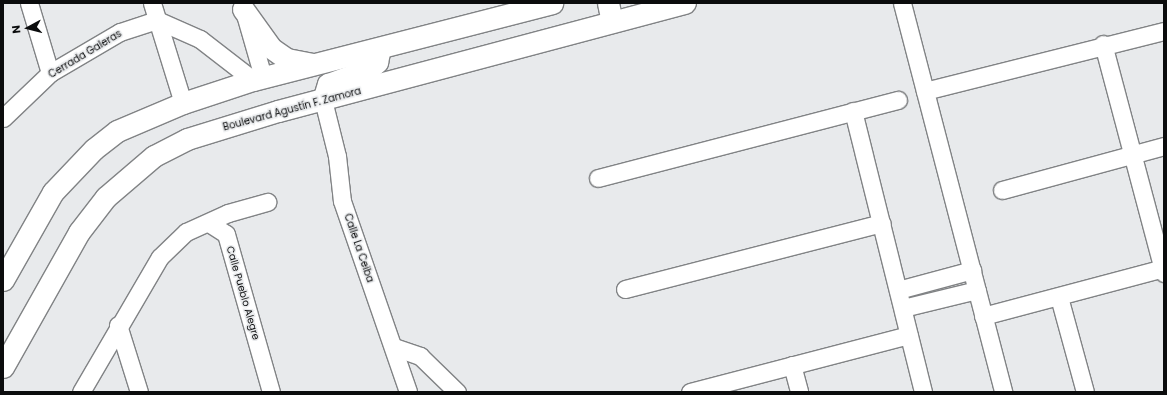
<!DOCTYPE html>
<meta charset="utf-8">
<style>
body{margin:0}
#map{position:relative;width:1167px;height:395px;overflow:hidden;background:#e8eaec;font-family:Poppins,sans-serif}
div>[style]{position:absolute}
.roads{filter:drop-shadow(1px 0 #818385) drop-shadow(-1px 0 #818385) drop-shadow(0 1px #818385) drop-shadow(0 -1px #818385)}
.minor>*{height:17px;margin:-8.5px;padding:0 8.5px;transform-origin:8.5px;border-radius:8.5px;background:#fff}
.tertiary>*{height:21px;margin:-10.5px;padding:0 10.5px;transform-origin:10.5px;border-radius:10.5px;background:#fff}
span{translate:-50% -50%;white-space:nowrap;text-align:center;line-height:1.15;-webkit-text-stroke:3px #e8eaec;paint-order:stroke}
.street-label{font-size:10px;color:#0b0c0d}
.frame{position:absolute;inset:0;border:4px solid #0b0c0d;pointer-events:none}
.north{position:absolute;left:8px;top:8px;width:40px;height:40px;-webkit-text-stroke:3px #e8eaec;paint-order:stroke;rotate:263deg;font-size:11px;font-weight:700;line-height:16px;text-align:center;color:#0b0c0d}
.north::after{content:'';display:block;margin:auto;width:14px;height:18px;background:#0b0c0d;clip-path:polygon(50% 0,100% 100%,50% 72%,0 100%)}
</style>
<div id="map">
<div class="roads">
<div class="minor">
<i style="left:29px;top:3px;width:73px;rotate:73.3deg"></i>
<i style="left:152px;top:3px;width:105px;rotate:72.8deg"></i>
<i style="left:902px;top:3px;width:402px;rotate:75.4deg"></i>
<i style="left:246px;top:18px;width:61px;rotate:73.9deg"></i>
<i style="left:1103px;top:44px;width:237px;rotate:75.1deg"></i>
<i style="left:925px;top:91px;width:246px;rotate:-14.1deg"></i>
<i style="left:323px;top:100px;width:58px;rotate:76deg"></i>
<i style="left:337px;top:156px;width:45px;rotate:83.7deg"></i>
<i style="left:342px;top:201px;width:202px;rotate:70.9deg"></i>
<i style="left:853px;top:111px;width:290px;rotate:76deg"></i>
<i style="left:3px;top:118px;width:65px;rotate:-43.8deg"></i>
<i style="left:50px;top:73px;width:81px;rotate:-30.4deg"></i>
<i style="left:120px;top:32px;width:39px;rotate:-18deg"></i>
<i style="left:157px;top:20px;width:47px;rotate:23.8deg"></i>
<i style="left:200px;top:39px;width:67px;rotate:37.7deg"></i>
<i style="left:598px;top:178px;width:310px;rotate:-14.6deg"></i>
<i style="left:1002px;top:190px;width:168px;rotate:-15.2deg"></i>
<i style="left:209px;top:223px;width:20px;rotate:33deg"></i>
<i style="left:226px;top:234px;width:164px;rotate:74.1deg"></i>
<i style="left:625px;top:289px;width:265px;rotate:-14.4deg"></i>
<i style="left:898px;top:290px;width:77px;rotate:-15.1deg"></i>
<i style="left:1059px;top:297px;width:98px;rotate:74.7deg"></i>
<i style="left:903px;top:308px;width:76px;rotate:-13.7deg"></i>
<i style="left:983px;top:316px;width:187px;rotate:-14.9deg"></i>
<i style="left:118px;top:325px;width:70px;rotate:72.6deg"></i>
<i style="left:394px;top:347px;width:28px;rotate:19deg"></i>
<i style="left:420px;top:356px;width:52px;rotate:44.2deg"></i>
<i style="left:792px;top:365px;width:28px;rotate:75deg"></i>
<i style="left:81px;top:392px;width:156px;rotate:-59.7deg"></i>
<i style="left:160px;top:257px;width:36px;rotate:-44deg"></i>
<i style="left:186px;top:232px;width:46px;rotate:-24.3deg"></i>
<i style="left:228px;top:213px;width:41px;rotate:-15.8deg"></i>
<i style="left:690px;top:392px;width:226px;rotate:-14.6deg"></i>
</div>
<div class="tertiary">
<i style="left:608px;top:3px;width:19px;rotate:78deg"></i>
<i style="left:243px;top:9px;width:48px;rotate:54.3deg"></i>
<i style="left:271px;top:48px;width:19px;rotate:35deg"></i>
<i style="left:287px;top:59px;width:25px;rotate:11deg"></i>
<i style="left:323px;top:100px;width:17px;rotate:-73deg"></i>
<i style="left:328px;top:84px;width:44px;rotate:-20.1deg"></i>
<i style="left:369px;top:69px;width:11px;rotate:-41deg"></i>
<i style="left:377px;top:62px;width:14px;rotate:-78deg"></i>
<i style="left:3px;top:280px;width:101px;rotate:-60.4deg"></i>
<i style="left:53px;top:192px;width:59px;rotate:-46.4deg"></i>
<i style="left:94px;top:149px;width:29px;rotate:-38deg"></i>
<i style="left:117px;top:131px;width:72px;rotate:-23deg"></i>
<i style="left:183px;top:103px;width:74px;rotate:-18.2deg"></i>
<i style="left:253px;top:80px;width:309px;rotate:-14.4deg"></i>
<i style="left:3px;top:367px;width:155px;rotate:-60.6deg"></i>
<i style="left:79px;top:232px;width:44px;rotate:-52.4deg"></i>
<i style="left:106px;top:197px;width:63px;rotate:-40.5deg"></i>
<i style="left:154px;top:156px;width:37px;rotate:-27deg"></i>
<i style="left:187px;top:139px;width:95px;rotate:-17.1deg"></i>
<i style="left:278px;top:111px;width:421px;rotate:-14.9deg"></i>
</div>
</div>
<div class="street-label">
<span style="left:85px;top:54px;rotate:-31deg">Cerrada Galeras</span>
<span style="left:292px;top:109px;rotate:-15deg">Boulevard Agustín F. Zamora</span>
<span style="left:359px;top:248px;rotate:71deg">Calle La Ceiba</span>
<span style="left:243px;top:293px;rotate:74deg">Calle Pueblo Alegre</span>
</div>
<div class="frame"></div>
<div class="north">N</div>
</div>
